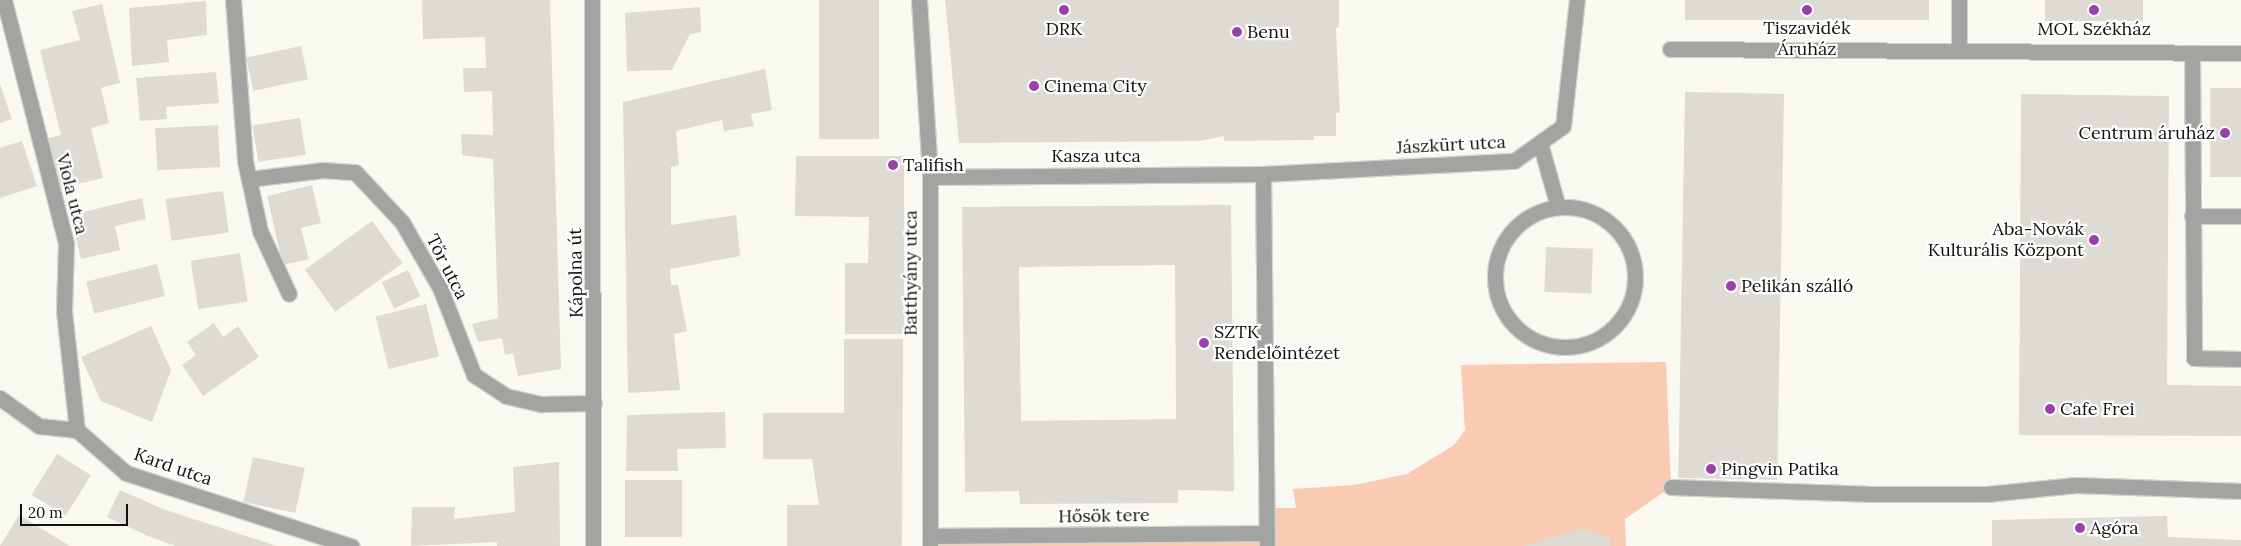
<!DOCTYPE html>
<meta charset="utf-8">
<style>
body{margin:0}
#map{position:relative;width:2241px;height:546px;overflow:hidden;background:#f9f9f2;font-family:Lora,serif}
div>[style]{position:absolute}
.green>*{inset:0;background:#fbcab2}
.building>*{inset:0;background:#dedad4;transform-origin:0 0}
.roads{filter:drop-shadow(1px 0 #d4d4ce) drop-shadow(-1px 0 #d4d4ce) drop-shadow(0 1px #d4d4ce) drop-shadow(0 -1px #d4d4ce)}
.minor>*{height:15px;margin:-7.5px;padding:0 7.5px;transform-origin:7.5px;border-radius:7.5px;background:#a2a4a1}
.minor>.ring{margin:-7.5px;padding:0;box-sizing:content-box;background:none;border:15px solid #a2a4a1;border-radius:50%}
.dots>*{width:14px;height:14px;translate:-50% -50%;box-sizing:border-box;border:2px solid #fff;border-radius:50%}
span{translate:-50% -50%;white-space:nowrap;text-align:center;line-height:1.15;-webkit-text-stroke:4.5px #fff;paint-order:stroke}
.poi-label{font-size:18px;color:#11110e}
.left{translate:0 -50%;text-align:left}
.right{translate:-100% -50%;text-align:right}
.street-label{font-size:18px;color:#11110e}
.scale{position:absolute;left:20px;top:504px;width:108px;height:22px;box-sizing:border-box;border:2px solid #11110e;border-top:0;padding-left:6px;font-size:15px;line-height:18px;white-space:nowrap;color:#11110e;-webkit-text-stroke:4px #fff;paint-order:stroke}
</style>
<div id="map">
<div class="green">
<i style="clip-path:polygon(1666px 362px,1671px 487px,1625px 519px,1626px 546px,930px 546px,930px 537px,1263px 533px,1264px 508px,1296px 508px,1293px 489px,1354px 485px,1407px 474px,1454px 445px,1465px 430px,1461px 365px)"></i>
</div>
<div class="building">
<i style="clip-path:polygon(422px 0,550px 0,561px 369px,518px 376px,513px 353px,505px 355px,502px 338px,478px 342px,472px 324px,498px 318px,493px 159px,462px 155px,461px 134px,493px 135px,492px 91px,464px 92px,463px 68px,486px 68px,485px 37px,423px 39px)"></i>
<i style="left:819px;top:0;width:60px;height:139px"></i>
<i style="clip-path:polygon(945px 0,1339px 0,1339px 27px,1336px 28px,1340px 113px,1336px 113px,1336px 136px,1314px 136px,1314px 140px,1224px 141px,1224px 136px,1200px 141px,959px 143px)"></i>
<i style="left:1685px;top:0;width:244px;height:20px"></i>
<i style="left:2045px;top:0;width:98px;height:21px"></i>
<i style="clip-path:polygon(206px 1px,207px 35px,167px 40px,169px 62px,132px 66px,129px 8px)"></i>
<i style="clip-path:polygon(102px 4px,120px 83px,101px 88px,109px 123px,91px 128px,103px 178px,61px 188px,48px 138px,61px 135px,40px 50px,80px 40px,72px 11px)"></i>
<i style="clip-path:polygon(700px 7px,701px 32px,690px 34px,672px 70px,627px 71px,625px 13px)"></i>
<i style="left:301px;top:46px;width:34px;height:56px;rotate:78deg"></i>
<i style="clip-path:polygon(765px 69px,772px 110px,751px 114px,754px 126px,724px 131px,722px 120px,676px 131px,679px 165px,671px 167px,671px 225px,736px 215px,740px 256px,670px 269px,671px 285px,678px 285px,687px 331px,674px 334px,680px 390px,628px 393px,623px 102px)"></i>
<i style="clip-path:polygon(216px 72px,219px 103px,166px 107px,167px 119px,140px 121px,136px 78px)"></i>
<i style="clip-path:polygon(0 84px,12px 119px,0 123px)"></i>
<i style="left:2210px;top:88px;width:31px;height:89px"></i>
<i style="left:1685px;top:92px;width:99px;height:386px;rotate:1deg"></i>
<i style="clip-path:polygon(2021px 94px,2169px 96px,2167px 385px,2241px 386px,2241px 436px,2019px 435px)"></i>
<i style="left:300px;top:118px;width:37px;height:48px;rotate:81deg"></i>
<i style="left:218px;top:125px;width:42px;height:63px;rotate:87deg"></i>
<i style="clip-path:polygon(22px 141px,37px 186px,0 198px,0 148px)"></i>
<i style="clip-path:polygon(796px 156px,904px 156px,904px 334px,845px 334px,845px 263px,868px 263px,869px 217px,795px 216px)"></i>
<i style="clip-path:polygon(312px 185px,321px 223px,301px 228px,309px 259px,283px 265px,267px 196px)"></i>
<i style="left:223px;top:191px;width:42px;height:58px;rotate:82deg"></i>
<i style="clip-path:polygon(142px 198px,146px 219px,115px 226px,120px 250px,81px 259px,70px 215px)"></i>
<i style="clip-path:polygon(evenodd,1231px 205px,1234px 491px,1178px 490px,1178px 503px,1020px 504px,1019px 491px,965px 492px,962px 207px,1231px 205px,1175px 265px,1176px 419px,1021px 421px,1019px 267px,1175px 265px)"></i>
<i style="left:372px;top:221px;width:52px;height:83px;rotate:54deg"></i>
<i style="left:1546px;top:247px;width:47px;height:45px;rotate:2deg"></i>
<i style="left:240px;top:253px;width:49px;height:50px;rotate:81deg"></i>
<i style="left:157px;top:264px;width:33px;height:73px;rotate:76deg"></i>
<i style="left:408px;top:270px;width:29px;height:29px;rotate:65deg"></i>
<i style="left:426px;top:304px;width:54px;height:52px;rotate:76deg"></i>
<i style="clip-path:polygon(214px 323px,223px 337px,238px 326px,259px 357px,203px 396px,182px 365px,196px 355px,187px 342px)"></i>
<i style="clip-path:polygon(151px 326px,171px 370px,152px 422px,101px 401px,81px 357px)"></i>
<i style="clip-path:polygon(844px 339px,903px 339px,902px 546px,787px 546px,787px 505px,819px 505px,812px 459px,763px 459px,763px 413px,844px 413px)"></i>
<i style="clip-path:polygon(725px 412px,726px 448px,677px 449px,678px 471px,626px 471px,627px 415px)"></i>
<i style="left:57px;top:454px;width:40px;height:48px;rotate:32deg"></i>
<i style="left:253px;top:457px;width:53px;height:46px;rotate:12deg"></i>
<i style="clip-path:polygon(559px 462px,560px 546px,497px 546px,497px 542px,411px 546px,412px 507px,455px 507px,454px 519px,515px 512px,513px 467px)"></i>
<i style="left:625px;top:480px;width:57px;height:57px"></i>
<i style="clip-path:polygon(120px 490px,163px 509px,277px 546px,176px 546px,150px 537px,107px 517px)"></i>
<i style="clip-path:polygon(19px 515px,70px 546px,0 546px)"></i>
<i style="clip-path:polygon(2167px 516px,2168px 537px,2241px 540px,2241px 546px,1992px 546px,1992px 520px)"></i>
<i style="clip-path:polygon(1580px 529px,1609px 537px,1611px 546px,1523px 546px)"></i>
</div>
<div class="roads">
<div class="minor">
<i style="left:4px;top:0;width:252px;rotate:75.7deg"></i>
<i style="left:66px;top:244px;width:67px;rotate:91.7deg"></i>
<i style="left:64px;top:311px;width:120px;rotate:83.8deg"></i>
<i style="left:233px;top:0;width:161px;rotate:85.7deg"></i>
<i style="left:245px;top:161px;width:72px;rotate:77.9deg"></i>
<i style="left:260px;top:231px;width:69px;rotate:65.3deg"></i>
<i style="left:592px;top:0;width:546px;rotate:89.9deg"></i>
<i style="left:919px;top:0;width:177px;rotate:86.4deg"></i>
<i style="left:930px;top:177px;width:369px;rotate:90deg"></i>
<i style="left:1670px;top:49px;width:571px;rotate:0.4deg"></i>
<i style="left:1959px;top:51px;width:51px;rotate:-90deg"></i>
<i style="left:2192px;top:53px;width:305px;rotate:89.6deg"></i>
<i style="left:2194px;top:358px;width:47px;rotate:1.2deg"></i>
<i style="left:1540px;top:143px;width:66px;rotate:74.3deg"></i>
<i style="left:1263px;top:174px;width:372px;rotate:89.4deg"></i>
<i style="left:930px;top:177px;width:333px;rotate:-0.5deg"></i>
<i style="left:1263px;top:174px;width:251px;rotate:-3deg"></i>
<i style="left:1514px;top:161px;width:60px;rotate:-35.5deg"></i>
<i style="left:1563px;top:126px;width:127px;rotate:-83.7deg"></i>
<i style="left:249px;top:179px;width:75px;rotate:-6.9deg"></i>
<i style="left:323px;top:170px;width:32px;rotate:4deg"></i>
<i style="left:355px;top:172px;width:69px;rotate:46.8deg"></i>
<i style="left:402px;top:222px;width:76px;rotate:60.1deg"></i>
<i style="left:440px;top:288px;width:93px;rotate:68.7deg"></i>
<i style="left:474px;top:375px;width:38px;rotate:33deg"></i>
<i style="left:506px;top:396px;width:37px;rotate:13deg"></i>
<i style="left:542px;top:404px;width:52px;rotate:-1.1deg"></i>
<i class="ring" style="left:1495px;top:207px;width:125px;height:125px"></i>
<i style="left:2192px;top:216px;width:49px"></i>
<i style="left:0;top:398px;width:48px;rotate:35.7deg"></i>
<i style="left:39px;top:426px;width:38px;rotate:6deg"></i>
<i style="left:77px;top:430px;width:65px;rotate:41.3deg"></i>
<i style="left:126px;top:473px;width:237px;rotate:18deg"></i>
<i style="left:1671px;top:487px;width:196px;rotate:2deg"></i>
<i style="left:1867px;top:494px;width:120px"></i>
<i style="left:1987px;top:494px;width:89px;rotate:-5.8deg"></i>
<i style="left:2076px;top:485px;width:165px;rotate:2.1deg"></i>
<i style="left:930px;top:536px;width:337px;rotate:-0.5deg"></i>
</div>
</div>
<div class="dots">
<i style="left:1064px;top:10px;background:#9a40ac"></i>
<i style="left:1807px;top:10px;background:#9a40ac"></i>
<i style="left:2094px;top:10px;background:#9a40ac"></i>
<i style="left:1237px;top:32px;background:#9a40ac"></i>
<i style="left:1034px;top:86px;background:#9a40ac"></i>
<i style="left:2225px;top:133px;background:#9a40ac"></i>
<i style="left:893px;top:165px;background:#9a40ac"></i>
<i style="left:2094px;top:240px;background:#9a40ac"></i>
<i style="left:1731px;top:286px;background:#9a40ac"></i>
<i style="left:1204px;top:343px;background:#9a40ac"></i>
<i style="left:2050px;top:409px;background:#9a40ac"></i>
<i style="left:1711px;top:469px;background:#9a40ac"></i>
<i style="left:2080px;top:528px;background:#9a40ac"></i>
</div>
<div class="poi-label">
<span style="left:1064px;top:29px">DRK</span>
<span style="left:1807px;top:39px">Tiszavidék<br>Áruház</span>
<span style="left:2094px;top:29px">MOL Székház</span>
<span class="left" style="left:1247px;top:32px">Benu</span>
<span class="left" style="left:1044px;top:86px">Cinema City</span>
<span class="right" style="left:2215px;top:133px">Centrum áruház</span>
<span class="left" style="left:903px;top:165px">Talifish</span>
<span class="right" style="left:2084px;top:240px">Aba-Novák<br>Kulturális Központ</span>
<span class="left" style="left:1741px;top:286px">Pelikán szálló</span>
<span class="left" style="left:1214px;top:343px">SZTK<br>Rendelőintézet</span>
<span class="left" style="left:2060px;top:409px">Cafe Frei</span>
<span class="left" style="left:1721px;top:469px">Pingvin Patika</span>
<span class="left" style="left:2090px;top:528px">Agóra</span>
</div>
<div class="street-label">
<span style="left:1451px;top:145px;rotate:-3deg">Jászkürt utca</span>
<span style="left:1096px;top:156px">Kasza utca</span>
<span style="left:72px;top:194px;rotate:76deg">Viola utca</span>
<span style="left:447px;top:267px;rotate:63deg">Tőr utca</span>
<span style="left:576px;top:273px;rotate:-91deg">Kápolna út</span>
<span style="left:911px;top:273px;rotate:-90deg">Batthyány utca</span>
<span style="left:173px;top:467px;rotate:19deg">Kard utca</span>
<span style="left:1104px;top:516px;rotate:-1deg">Hősök tere</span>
</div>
<div class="scale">20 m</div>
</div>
